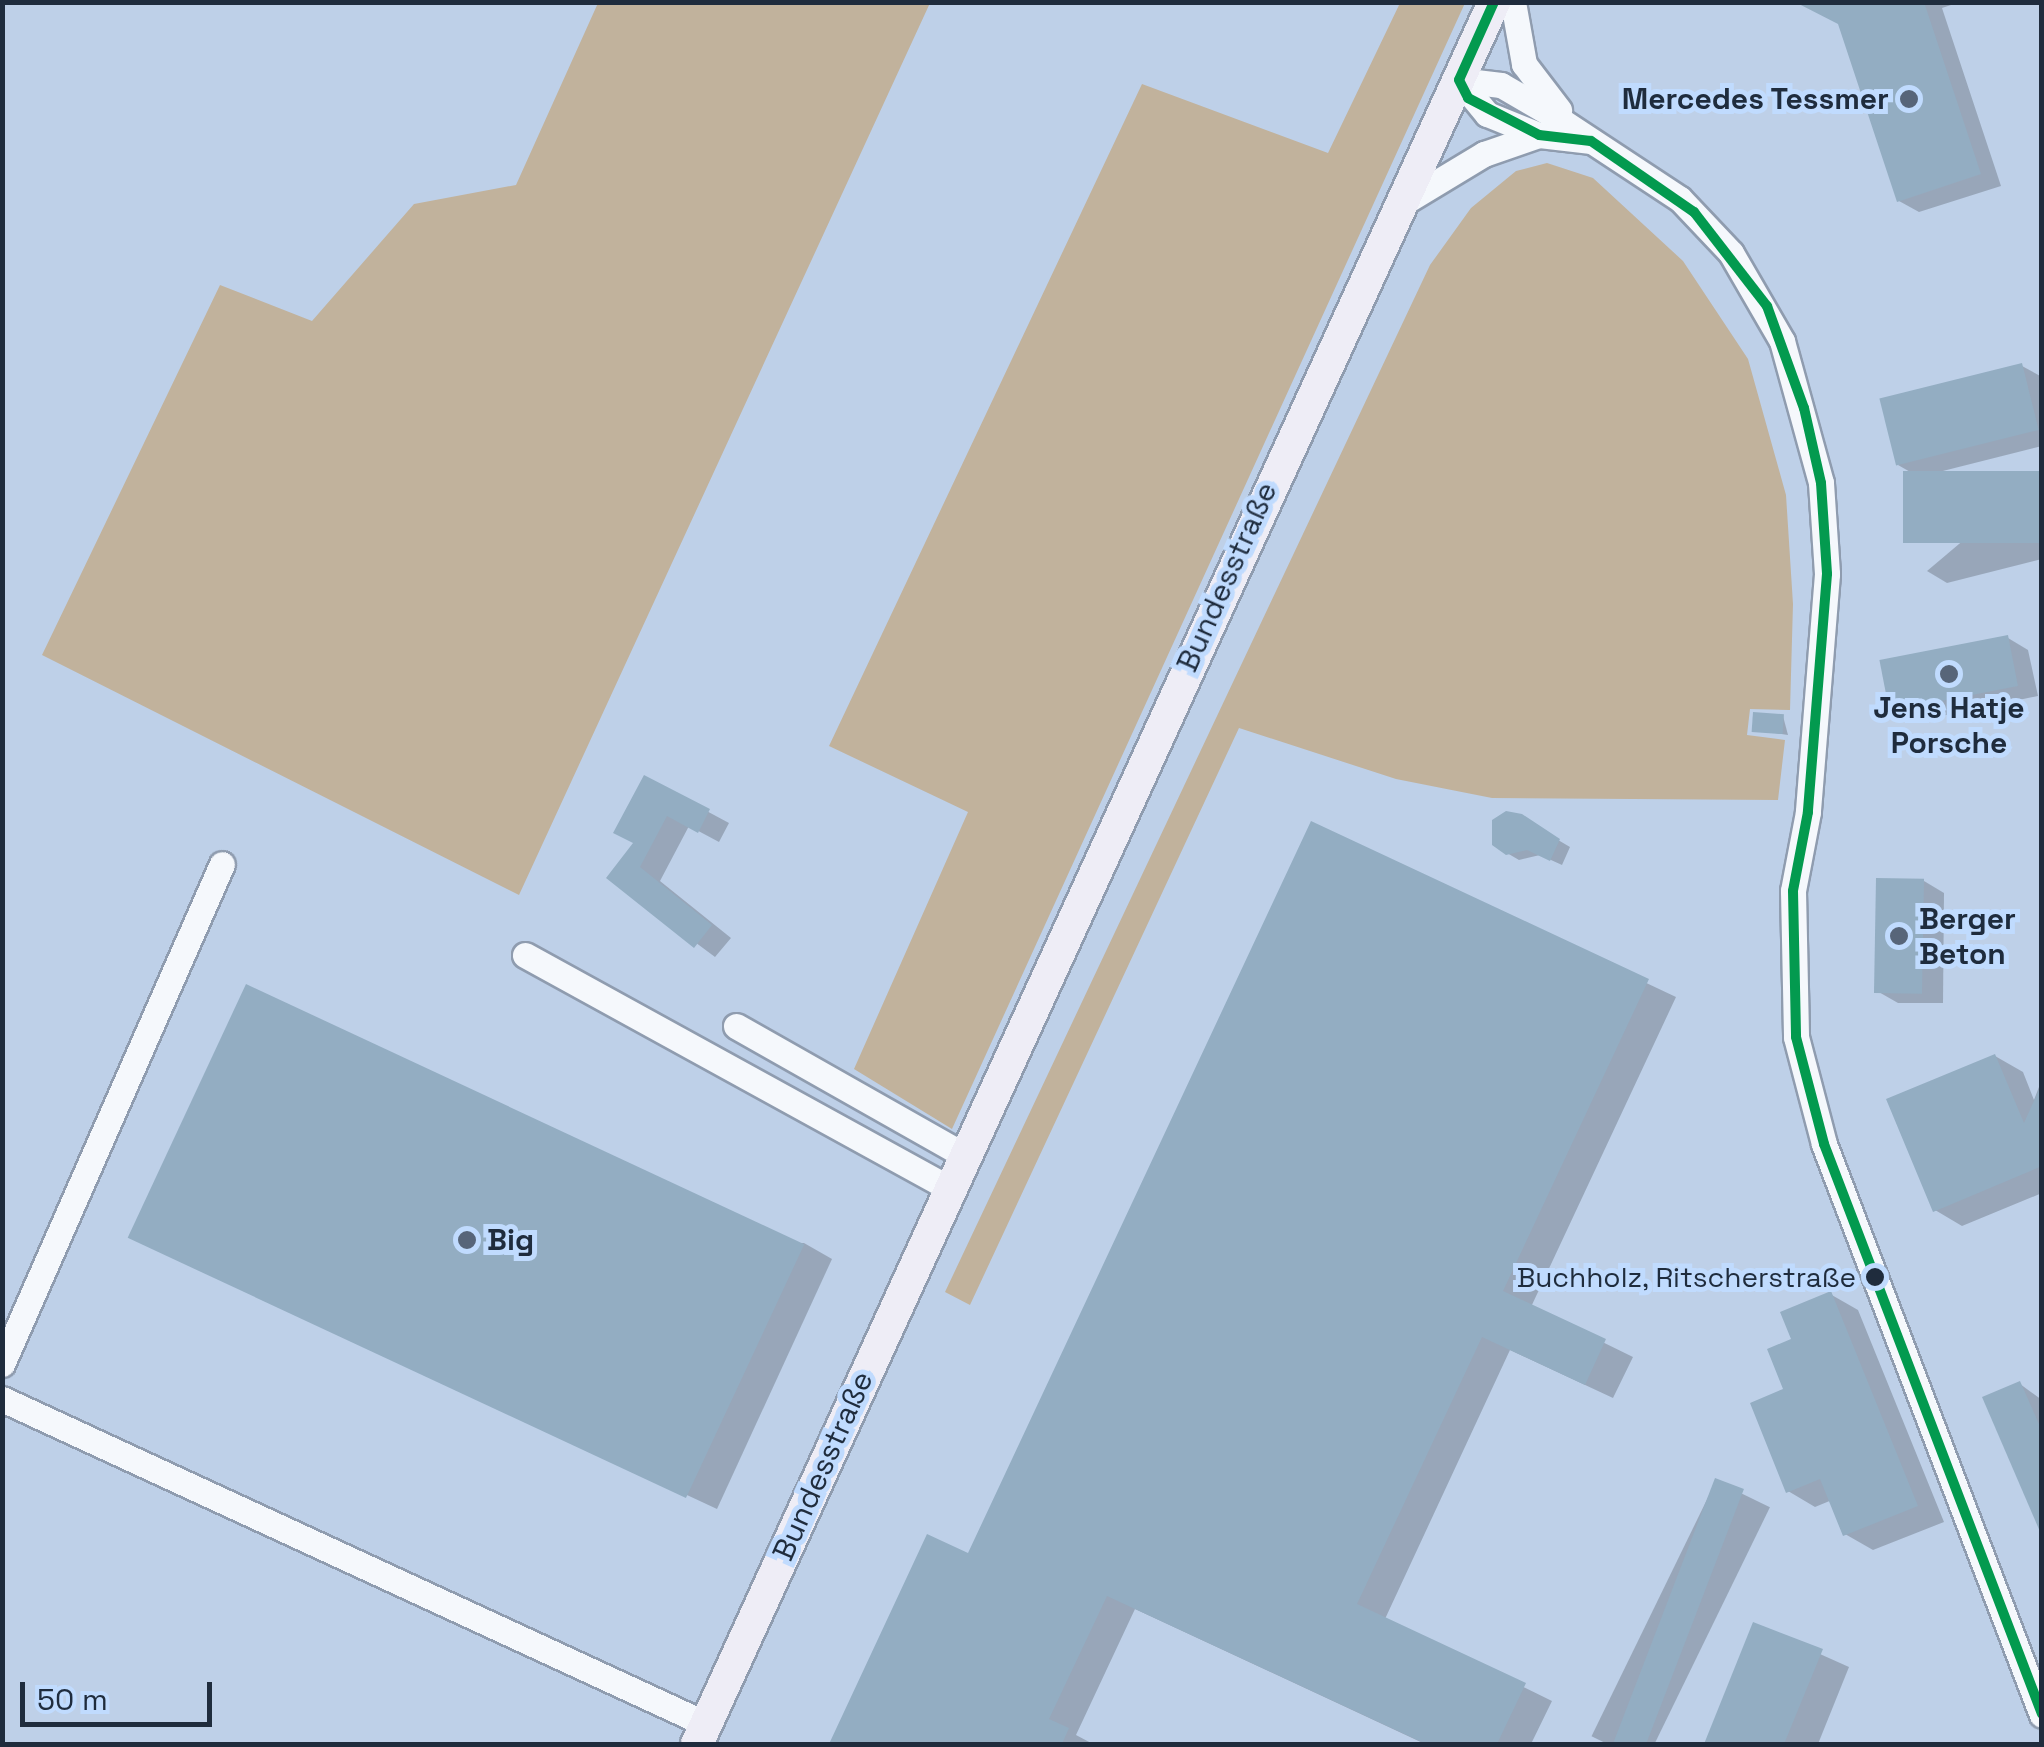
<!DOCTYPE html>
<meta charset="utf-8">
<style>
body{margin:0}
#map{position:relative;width:2044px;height:1747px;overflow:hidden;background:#bed0e8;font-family:"Space Grotesk",sans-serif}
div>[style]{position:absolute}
.green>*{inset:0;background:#c1b29c}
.shadow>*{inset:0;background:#0003;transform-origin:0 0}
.building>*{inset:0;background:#93adc2;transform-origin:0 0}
.roads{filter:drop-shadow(2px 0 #8f9caf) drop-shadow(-2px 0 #8f9caf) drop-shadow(0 2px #8f9caf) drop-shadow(0 -2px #8f9caf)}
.minor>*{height:25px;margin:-12.5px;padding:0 12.5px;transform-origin:12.5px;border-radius:12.5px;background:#f5f8fc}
.major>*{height:32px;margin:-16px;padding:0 16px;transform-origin:16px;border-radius:16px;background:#eeedf6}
.bus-1>*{height:10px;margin:-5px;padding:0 5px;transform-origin:5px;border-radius:5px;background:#039a4f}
.dots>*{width:28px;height:28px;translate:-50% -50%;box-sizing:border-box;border:5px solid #c0dbfe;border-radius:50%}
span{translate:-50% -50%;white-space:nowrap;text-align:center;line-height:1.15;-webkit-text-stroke:10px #c0dbfe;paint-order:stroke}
.bus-label{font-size:28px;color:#1f2c3d}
.right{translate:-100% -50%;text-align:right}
.poi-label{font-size:30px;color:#1f2c3d;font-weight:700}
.left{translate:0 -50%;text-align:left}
.street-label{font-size:30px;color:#1f2c3d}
.frame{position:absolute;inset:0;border:5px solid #1f2c3d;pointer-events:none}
.scale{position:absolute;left:20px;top:1682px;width:192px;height:45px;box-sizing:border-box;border:5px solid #1f2c3d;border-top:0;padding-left:12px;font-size:30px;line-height:35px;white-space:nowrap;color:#1f2c3d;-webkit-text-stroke:8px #c0dbfe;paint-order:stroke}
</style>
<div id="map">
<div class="green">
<i style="clip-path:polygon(598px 3px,930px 3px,519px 895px,42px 655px,220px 285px,312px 321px,414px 204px,516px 185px)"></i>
<i style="clip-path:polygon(1400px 3px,1465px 3px,952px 1129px,854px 1069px,968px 812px,829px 746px,1142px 84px,1328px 153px)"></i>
<i style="clip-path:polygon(1547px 163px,1593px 178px,1683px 261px,1748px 359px,1786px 495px,1793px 604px,1790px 710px,1750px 709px,1747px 735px,1785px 740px,1778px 800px,1492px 798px,1396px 779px,1239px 728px,970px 1305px,945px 1292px,1430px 265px,1471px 208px,1516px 171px)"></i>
</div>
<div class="shadow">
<i style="clip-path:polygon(1797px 2px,1960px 2px,1942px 8px,2001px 186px,1919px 212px,1899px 201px,1840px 24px)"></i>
<i style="clip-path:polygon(2022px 366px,2042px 377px,2042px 446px,1919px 477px,1898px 465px)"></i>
<i style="clip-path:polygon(2042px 474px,2042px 559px,1947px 583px,1927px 571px)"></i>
<i style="clip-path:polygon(2008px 638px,2028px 650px,2038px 696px,1913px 722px,1893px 711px)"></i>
<i style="clip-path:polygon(1783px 716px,1788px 735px,1755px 730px)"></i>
<i style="clip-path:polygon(645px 778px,729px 823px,719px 842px,689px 826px,660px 881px,731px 938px,715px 957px,609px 878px,636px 844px)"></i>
<i style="clip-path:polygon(1514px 814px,1570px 847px,1562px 865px,1540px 855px,1519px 860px,1507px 853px)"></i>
<i style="clip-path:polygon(1312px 825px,1676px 997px,1531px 1307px,1633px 1357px,1613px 1398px,1510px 1350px,1385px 1619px,1552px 1701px,1531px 1744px,1425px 1744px,1135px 1609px,1076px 1735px,1093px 1744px,832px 1744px,928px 1538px,969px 1557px)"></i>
<i style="clip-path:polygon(1924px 881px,1944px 893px,1943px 1003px,1898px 1003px,1877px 991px)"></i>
<i style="clip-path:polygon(1995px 1056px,2023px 1072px,2034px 1100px,2042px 1079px,2042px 1193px,1962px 1226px,1935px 1210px)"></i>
<i style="clip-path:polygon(132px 1237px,804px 1243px,832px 1259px,717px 1509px)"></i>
<i style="clip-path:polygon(1830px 1294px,1858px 1310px,1944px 1522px,1873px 1550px,1845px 1534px,1832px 1500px,1815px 1507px,1788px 1491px,1787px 1391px,1794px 1341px)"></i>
<i style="clip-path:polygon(2020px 1384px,2042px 1400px,2042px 1500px,2026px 1491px)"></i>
<i style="left:1716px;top:1481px;width:60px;height:284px;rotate:26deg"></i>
<i style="clip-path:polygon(1755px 1625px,1849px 1667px,1818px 1744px,1706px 1744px)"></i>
</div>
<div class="building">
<i style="clip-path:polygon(1795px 2px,1924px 2px,1981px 174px,1897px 202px,1838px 24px)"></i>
<i style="left:2022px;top:363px;width:69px;height:147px;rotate:76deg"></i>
<i style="left:2042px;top:471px;width:72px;height:139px;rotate:90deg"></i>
<i style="left:2008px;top:635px;width:52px;height:131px;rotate:79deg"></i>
<i style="left:1753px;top:712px;width:31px;height:20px;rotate:4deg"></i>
<i style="clip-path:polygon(644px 775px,710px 809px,698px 833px,667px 816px,640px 867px,712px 925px,694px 948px,606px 878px,633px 843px,613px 833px)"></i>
<i style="clip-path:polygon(1506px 811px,1522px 814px,1560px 839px,1550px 861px,1527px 850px,1506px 855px,1492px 845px,1492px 820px)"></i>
<i style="clip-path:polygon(1311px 821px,1649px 979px,1503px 1291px,1606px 1339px,1585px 1385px,1482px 1337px,1357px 1604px,1526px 1683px,1497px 1744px,1426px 1744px,1107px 1596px,1049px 1719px,1069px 1728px,1062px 1744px,829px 1744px,927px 1534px,968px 1553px)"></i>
<i style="left:1876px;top:878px;width:48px;height:115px;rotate:1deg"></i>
<i style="left:246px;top:984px;width:616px;height:280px;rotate:25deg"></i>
<i style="clip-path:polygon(1995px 1054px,2024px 1123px,2042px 1083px,2042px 1166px,1933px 1212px,1886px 1099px)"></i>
<i style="clip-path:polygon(1831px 1291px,1918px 1506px,1843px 1536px,1820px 1479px,1786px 1493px,1750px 1403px,1783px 1389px,1767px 1349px,1791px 1339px,1780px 1312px)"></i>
<i style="clip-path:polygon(2020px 1381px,2042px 1431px,2041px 1534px,1982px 1397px)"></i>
<i style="left:1715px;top:1478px;width:31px;height:287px;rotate:21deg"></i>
<i style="clip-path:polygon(1753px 1622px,1823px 1649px,1784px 1744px,1704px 1744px)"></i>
</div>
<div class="roads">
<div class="minor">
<i style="left:1513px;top:2px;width:63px;rotate:79.9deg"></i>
<i style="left:1524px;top:64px;width:58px;rotate:52.7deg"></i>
<i style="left:1591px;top:141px;width:52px;rotate:-173.4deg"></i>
<i style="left:1539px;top:135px;width:56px;rotate:-158deg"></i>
<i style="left:1487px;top:114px;width:44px;rotate:-129.5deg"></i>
<i style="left:1459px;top:80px;width:42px;rotate:6.8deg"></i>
<i style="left:1501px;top:85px;width:58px;rotate:30.1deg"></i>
<i style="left:1551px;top:114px;width:154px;rotate:33.4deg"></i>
<i style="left:1680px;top:199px;width:74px;rotate:46.6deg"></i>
<i style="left:1731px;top:253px;width:102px;rotate:59.9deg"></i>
<i style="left:1782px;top:341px;width:147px;rotate:74.6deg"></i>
<i style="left:1821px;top:483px;width:91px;rotate:86.2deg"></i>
<i style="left:1827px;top:574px;width:239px;rotate:94.6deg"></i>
<i style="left:1808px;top:812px;width:80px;rotate:100.8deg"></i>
<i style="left:1793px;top:891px;width:146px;rotate:88.8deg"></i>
<i style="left:1796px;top:1037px;width:111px;rotate:75.3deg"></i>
<i style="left:1824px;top:1144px;width:611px;rotate:69.1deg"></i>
<i style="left:1401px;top:204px;width:97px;rotate:-31.1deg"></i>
<i style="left:1484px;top:154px;width:58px;rotate:-19.1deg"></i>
<i style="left:525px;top:955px;width:484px;rotate:28.8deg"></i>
<i style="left:736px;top:1026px;width:262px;rotate:29.5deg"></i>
<i style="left:2px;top:1364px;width:546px;rotate:-66.25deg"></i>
<i style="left:2px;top:1399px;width:775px;rotate:24.78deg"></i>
</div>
<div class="major">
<i style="left:697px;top:1744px;width:1916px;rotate:-65.41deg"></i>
</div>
</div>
<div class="bus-1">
<i style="left:1494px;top:2px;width:85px;rotate:114.2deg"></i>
<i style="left:1459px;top:80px;width:20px;rotate:63deg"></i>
<i style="left:1468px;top:98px;width:80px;rotate:27.5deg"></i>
<i style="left:1539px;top:135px;width:52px;rotate:6.6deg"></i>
<i style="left:1591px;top:141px;width:125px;rotate:34.6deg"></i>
<i style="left:1694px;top:212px;width:119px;rotate:52.2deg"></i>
<i style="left:1767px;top:306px;width:109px;rotate:70.1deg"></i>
<i style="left:1804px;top:408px;width:77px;rotate:77.2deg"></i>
<i style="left:1821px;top:483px;width:91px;rotate:86.2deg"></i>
<i style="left:1827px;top:574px;width:239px;rotate:94.6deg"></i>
<i style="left:1808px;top:812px;width:80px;rotate:100.8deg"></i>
<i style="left:1793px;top:891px;width:146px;rotate:88.8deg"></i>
<i style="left:1796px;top:1037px;width:111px;rotate:75.3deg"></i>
<i style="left:1824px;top:1144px;width:610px;rotate:69.07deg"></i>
</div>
<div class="dots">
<i style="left:1909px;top:99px;background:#576579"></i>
<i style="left:1949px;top:674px;background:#576579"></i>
<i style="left:1899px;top:936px;background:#576579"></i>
<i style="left:467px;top:1240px;background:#576579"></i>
<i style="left:1875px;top:1277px;background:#1f2c3d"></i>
</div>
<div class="bus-label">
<span class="right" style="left:1856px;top:1277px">Buchholz, Ritscherstraße</span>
</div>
<div class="poi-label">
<span class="right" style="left:1889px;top:99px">Mercedes Tessmer</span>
<span style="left:1949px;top:725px">Jens Hatje<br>Porsche</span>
<span class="left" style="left:1919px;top:936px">Berger<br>Beton</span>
<span class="left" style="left:487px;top:1240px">Big</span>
</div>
<div class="street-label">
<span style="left:1227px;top:577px;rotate:-66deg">Bundesstraße</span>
<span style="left:823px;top:1466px;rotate:-66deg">Bundesstraße</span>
</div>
<div class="frame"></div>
<div class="scale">50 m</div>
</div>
